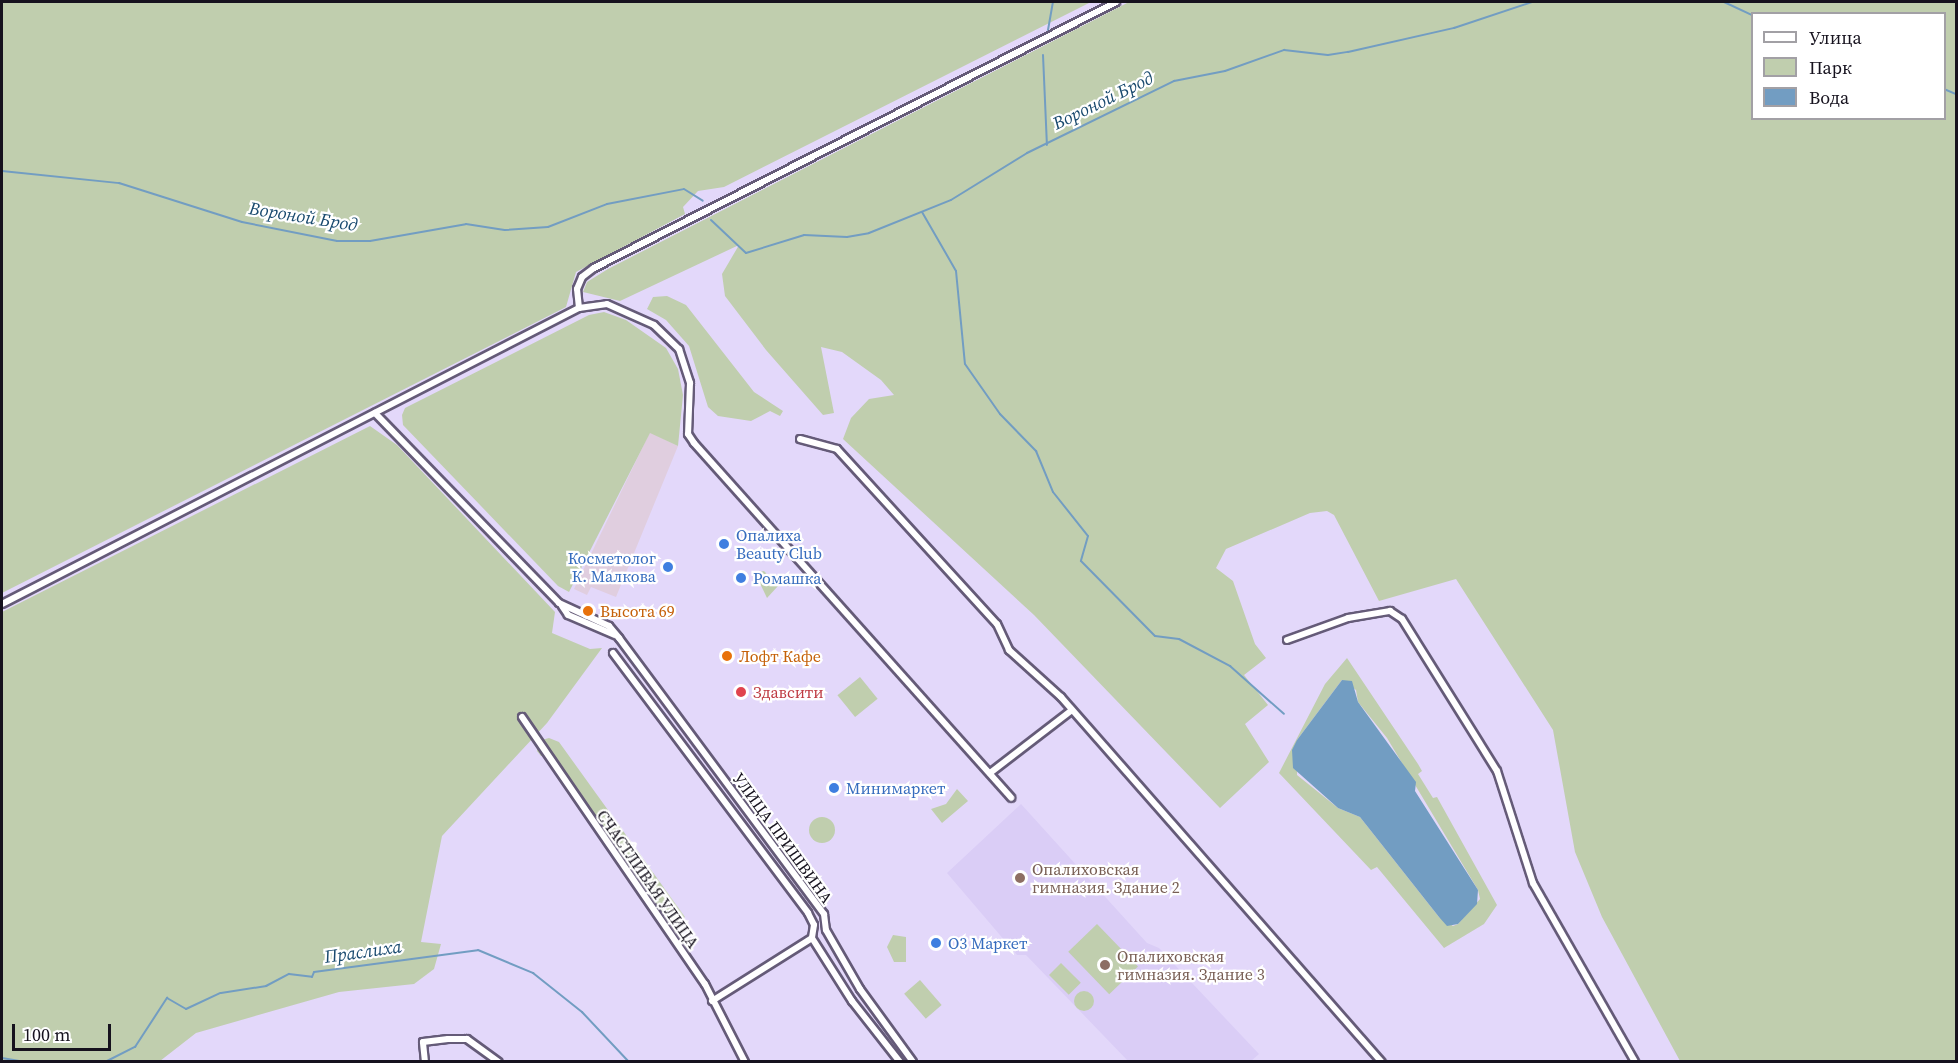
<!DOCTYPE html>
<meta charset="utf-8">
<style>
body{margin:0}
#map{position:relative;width:1958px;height:1063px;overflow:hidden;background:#e3d8fa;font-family:"Source Serif 4",serif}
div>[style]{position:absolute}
.industrial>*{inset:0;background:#e0cedf}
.built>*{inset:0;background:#dacdf6}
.green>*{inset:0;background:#c0ceae;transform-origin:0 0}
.round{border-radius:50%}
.water>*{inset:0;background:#729dc2}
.stream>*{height:2px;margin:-1px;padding:0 1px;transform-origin:1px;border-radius:1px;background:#729dc2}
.roads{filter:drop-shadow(2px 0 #655b78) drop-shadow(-2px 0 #655b78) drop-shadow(0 2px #655b78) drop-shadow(0 -2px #655b78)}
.street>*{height:6px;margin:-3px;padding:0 3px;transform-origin:3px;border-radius:3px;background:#fff}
.dots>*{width:16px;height:16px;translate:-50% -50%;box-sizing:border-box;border:3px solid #fff;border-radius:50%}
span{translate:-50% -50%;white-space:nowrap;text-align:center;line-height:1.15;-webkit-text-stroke:4.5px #fff;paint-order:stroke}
.shop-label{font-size:16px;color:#366cbe}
.left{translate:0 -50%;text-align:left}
.right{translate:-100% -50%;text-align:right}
.food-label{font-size:16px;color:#c56008}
.health-label{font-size:16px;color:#be3a42}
.street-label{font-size:16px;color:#16121e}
.education-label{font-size:16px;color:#785e54}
.water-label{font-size:18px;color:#18496e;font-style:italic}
.frame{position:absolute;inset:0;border:3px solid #16121e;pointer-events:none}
.legend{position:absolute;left:1751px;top:12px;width:195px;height:108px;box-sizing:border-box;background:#fff;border:2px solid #a2a0a5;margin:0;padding:8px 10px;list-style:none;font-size:18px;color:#16121e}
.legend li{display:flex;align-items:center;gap:12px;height:30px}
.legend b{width:30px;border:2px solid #a2a0a5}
.scale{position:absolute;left:12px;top:1024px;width:99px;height:27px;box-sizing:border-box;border:3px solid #16121e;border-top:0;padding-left:8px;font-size:18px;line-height:21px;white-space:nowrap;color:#16121e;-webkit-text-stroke:4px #fff;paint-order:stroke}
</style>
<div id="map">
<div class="industrial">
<i style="clip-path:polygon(650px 432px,678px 446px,616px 597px,591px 587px,587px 595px,574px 589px)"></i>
</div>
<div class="built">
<i style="clip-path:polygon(1021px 804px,1147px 943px,1159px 948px,1259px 1054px,1251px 1061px,1128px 1061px,1026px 955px,1017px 955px,947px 873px)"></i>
</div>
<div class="green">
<i style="clip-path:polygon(2px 2px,1091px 2px,724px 187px,698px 191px,683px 207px,685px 214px,576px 272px,566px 307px,2px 593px)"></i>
<i style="clip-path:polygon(evenodd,1129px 2px,1956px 2px,1956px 1061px,1680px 1061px,1602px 917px,1575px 852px,1553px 730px,1456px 579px,1379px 601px,1334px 515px,1327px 511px,1310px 513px,1226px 549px,1216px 568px,1233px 581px,1255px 644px,1266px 658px,1244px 675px,1268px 705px,1245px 724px,1269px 762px,1220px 808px,1034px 615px,843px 439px,851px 418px,869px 399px,894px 395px,881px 380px,842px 352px,821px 347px,834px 413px,823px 415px,766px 350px,725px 296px,722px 274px,739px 245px,620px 301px,583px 292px,587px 282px,608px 269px,1129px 2px,1752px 14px,1944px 14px,1944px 118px,1752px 118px,1752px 14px)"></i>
<i style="clip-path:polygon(667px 296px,686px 305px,754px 392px,783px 411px,780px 416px,770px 411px,751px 421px,718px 416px,708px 407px,689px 346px,666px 320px,647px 309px,653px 297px)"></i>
<i style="clip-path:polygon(604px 312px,626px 320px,666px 348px,678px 369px,683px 395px,678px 446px,650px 433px,569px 592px,558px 586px,403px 425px,402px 415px,405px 408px,589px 315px)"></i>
<i style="clip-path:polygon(370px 426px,397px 445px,555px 612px,552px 633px,590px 649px,602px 648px,547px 723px,442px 836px,421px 942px,441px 944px,434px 969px,414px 984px,339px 992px,196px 1033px,160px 1061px,2px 1062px,2px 612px)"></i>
<i style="clip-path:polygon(764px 571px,778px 586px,767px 598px,755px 573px)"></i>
<i style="clip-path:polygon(evenodd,1347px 658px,1418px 764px,1422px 771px,1418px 774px,1433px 798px,1437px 797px,1497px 905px,1484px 924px,1444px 948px,1377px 867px,1371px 870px,1279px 773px,1325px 684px,1347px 658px,1342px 680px,1356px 690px,1358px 702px,1387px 738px,1478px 890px,1480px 899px,1458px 924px,1453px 926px,1439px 917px,1360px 817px,1338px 808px,1297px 775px,1297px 740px,1342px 680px)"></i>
<i style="left:860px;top:677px;width:28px;height:29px;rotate:51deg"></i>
<i style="clip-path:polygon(549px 738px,559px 742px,685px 917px,673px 929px,552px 755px,541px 756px,537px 751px,538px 741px)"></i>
<i style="clip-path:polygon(957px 789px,968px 801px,942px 823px,931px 809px,946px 804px)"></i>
<i class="round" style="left:809px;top:817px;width:26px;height:26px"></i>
<i style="left:1097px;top:924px;width:59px;height:40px;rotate:46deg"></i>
<i style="clip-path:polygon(893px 935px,906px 937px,906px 962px,894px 962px,887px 947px)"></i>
<i style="left:1061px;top:963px;width:28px;height:17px;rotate:45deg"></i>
<i style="left:920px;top:980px;width:33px;height:21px;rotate:49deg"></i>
<i class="round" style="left:1074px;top:991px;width:20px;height:20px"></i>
</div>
<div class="water">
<i style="clip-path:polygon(1342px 680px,1352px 681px,1358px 702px,1416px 782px,1415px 791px,1478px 890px,1477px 904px,1458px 924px,1447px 926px,1439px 917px,1360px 817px,1338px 808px,1293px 768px,1292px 750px,1297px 740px)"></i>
</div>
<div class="stream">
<i style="left:1724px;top:2px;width:31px;rotate:25deg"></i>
<i style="left:1048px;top:30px;width:28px;rotate:-80deg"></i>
<i style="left:1043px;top:55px;width:90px;rotate:87.5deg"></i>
<i style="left:1944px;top:89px;width:13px;rotate:23deg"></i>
<i style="left:2px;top:171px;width:118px;rotate:5.9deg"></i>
<i style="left:119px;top:183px;width:129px;rotate:17.6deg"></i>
<i style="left:242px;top:222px;width:97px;rotate:11.3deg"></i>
<i style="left:337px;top:241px;width:33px"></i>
<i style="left:370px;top:241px;width:97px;rotate:-10deg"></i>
<i style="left:466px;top:224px;width:39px;rotate:9deg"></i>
<i style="left:505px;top:230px;width:43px;rotate:-4deg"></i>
<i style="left:548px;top:227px;width:63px;rotate:-21.3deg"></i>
<i style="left:607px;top:204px;width:78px;rotate:-11deg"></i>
<i style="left:684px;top:189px;width:22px;rotate:32deg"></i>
<i style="left:922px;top:212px;width:68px;rotate:60deg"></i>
<i style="left:956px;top:271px;width:93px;rotate:84.5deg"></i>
<i style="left:965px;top:364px;width:61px;rotate:55deg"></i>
<i style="left:1000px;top:414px;width:52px;rotate:45.8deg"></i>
<i style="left:1036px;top:451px;width:44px;rotate:67.5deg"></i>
<i style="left:1053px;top:492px;width:56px;rotate:51.5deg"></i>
<i style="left:1088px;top:536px;width:26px;rotate:106deg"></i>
<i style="left:1081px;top:561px;width:105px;rotate:45.4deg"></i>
<i style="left:1155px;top:636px;width:24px;rotate:7deg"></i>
<i style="left:1179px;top:639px;width:58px;rotate:27.9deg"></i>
<i style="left:1230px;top:666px;width:72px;rotate:41.6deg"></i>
<i style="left:711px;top:220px;width:48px;rotate:43.3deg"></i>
<i style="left:746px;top:253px;width:61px;rotate:-17.2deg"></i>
<i style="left:804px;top:235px;width:43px;rotate:2.7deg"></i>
<i style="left:847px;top:237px;width:22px;rotate:-10deg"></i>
<i style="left:869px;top:233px;width:88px;rotate:-21.9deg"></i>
<i style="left:951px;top:200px;width:89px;rotate:-31.7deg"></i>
<i style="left:1027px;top:153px;width:164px;rotate:-26.1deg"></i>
<i style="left:1174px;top:81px;width:52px;rotate:-11.1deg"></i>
<i style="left:1225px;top:71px;width:63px;rotate:-19.6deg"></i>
<i style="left:1284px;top:50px;width:44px;rotate:6.5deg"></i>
<i style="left:1328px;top:55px;width:20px;rotate:-9deg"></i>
<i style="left:1348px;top:52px;width:109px;rotate:-12.8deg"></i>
<i style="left:1454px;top:28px;width:82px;rotate:-18.4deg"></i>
<i style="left:2px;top:1058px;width:22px;rotate:10deg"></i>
<i style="left:105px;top:1062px;width:34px;rotate:-27deg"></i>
<i style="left:135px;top:1047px;width:59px;rotate:-56.9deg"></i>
<i style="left:167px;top:998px;width:22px;rotate:30deg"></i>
<i style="left:186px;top:1009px;width:38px;rotate:-25deg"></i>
<i style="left:221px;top:993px;width:46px;rotate:-8.8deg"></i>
<i style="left:266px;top:986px;width:26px;rotate:-28deg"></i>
<i style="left:289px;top:974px;width:23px;rotate:7deg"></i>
<i style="left:312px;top:977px;width:5px;rotate:-68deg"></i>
<i style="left:314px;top:972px;width:165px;rotate:-7.6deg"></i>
<i style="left:478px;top:950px;width:60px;rotate:22.7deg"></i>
<i style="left:533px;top:973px;width:63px;rotate:38.5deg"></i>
<i style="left:582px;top:1012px;width:69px;rotate:46.8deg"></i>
</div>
<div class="roads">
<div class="street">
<i style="left:579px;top:308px;width:19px;rotate:-96deg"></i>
<i style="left:577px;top:289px;width:13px;rotate:-67deg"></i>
<i style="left:582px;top:277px;width:15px;rotate:-37deg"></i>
<i style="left:594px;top:268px;width:586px;rotate:-27deg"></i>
<i style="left:375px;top:413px;width:264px;rotate:45.9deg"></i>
<i style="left:559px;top:603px;width:55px;rotate:24.7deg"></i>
<i style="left:609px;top:626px;width:16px;rotate:50deg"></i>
<i style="left:619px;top:638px;width:344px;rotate:53.4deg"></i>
<i style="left:824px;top:914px;width:16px;rotate:83deg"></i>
<i style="left:826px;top:930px;width:68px;rotate:60deg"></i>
<i style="left:860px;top:989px;width:90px;rotate:54deg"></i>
<i style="left:800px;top:439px;width:38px;rotate:15deg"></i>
<i style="left:837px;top:449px;width:237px;rotate:47.6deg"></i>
<i style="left:997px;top:624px;width:29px;rotate:65deg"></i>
<i style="left:1009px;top:650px;width:70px;rotate:42.1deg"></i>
<i style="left:1061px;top:697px;width:486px;rotate:48.7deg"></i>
<i style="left:2px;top:604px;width:648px;rotate:-27.16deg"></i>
<i style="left:579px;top:308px;width:28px;rotate:-8deg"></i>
<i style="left:607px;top:304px;width:51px;rotate:24.1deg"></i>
<i style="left:654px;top:325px;width:35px;rotate:44deg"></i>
<i style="left:679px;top:349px;width:36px;rotate:72deg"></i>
<i style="left:690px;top:383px;width:51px;rotate:92.2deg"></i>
<i style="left:688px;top:434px;width:11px;rotate:56deg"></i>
<i style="left:694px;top:443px;width:476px;rotate:48.2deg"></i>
<i style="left:562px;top:606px;width:11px;rotate:56deg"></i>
<i style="left:568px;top:615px;width:51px;rotate:23.1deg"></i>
<i style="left:1287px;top:640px;width:65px;rotate:-19.8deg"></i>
<i style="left:1348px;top:618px;width:43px;rotate:-9.5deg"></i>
<i style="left:1390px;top:611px;width:14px;rotate:34deg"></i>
<i style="left:1402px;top:619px;width:179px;rotate:58deg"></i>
<i style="left:1497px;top:771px;width:118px;rotate:72.2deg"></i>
<i style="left:1533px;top:883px;width:206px;rotate:60.3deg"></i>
<i style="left:613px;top:653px;width:325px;rotate:53.1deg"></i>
<i style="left:808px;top:913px;width:13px;rotate:63deg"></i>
<i style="left:814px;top:925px;width:13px;rotate:99deg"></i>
<i style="left:812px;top:938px;width:75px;rotate:57.6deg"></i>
<i style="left:852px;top:1001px;width:78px;rotate:51.8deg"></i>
<i style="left:522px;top:717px;width:324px;rotate:55.6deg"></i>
<i style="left:705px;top:984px;width:88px;rotate:62.9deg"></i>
<i style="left:990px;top:773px;width:103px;rotate:-37.5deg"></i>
<i style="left:712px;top:1001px;width:118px;rotate:-32.2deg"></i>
<i style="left:425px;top:1062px;width:20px;rotate:-96deg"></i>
<i style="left:423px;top:1042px;width:25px;rotate:-7deg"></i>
<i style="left:448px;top:1039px;width:19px"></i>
<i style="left:467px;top:1039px;width:39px;rotate:36deg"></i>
</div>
</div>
<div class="dots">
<i style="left:724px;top:544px;background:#3f7fe0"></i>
<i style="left:668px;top:567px;background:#3f7fe0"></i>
<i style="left:741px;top:578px;background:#3f7fe0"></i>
<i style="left:588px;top:611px;background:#e8710a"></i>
<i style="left:727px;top:656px;background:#e8710a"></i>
<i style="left:741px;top:692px;background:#e0444e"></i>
<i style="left:834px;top:788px;background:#3f7fe0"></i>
<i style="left:1020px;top:878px;background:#8d6e63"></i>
<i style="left:936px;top:943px;background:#3f7fe0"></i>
<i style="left:1105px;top:965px;background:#8d6e63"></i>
</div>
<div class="shop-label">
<span class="left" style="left:736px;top:544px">Опалиха<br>Beauty Club</span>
<span class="right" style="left:656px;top:567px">Косметолог<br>К. Малкова</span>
<span class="left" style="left:753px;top:578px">Ромашка</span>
<span class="left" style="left:846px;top:788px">Минимаркет</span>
<span class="left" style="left:948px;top:943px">О3 Маркет</span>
</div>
<div class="food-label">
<span class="left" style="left:600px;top:611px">Высота 69</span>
<span class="left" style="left:739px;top:656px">Лофт Кафе</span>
</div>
<div class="health-label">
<span class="left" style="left:753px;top:692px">Здавсити</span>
</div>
<div class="street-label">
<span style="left:783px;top:838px;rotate:54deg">УЛИЦА ПРИШВИНА</span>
<span style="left:648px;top:879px;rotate:55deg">СЧАСТЛИВАЯ УЛИЦА</span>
</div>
<div class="education-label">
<span class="left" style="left:1032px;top:878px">Опалиховская<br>гимназия. Здание 2</span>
<span class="left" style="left:1117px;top:965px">Опалиховская<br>гимназия. Здание 3</span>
</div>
<div class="water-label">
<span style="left:1103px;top:101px;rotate:-26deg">Вороной Брод</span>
<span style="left:303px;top:217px;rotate:9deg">Вороной Брод</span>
<span style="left:363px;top:952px;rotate:-8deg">Праслиха</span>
</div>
<div class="frame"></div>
<ul class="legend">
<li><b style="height:8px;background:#fff"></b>Улица</li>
<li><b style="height:16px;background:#c0ceae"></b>Парк</li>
<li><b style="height:16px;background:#729dc2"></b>Вода</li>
</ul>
<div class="scale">100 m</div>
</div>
